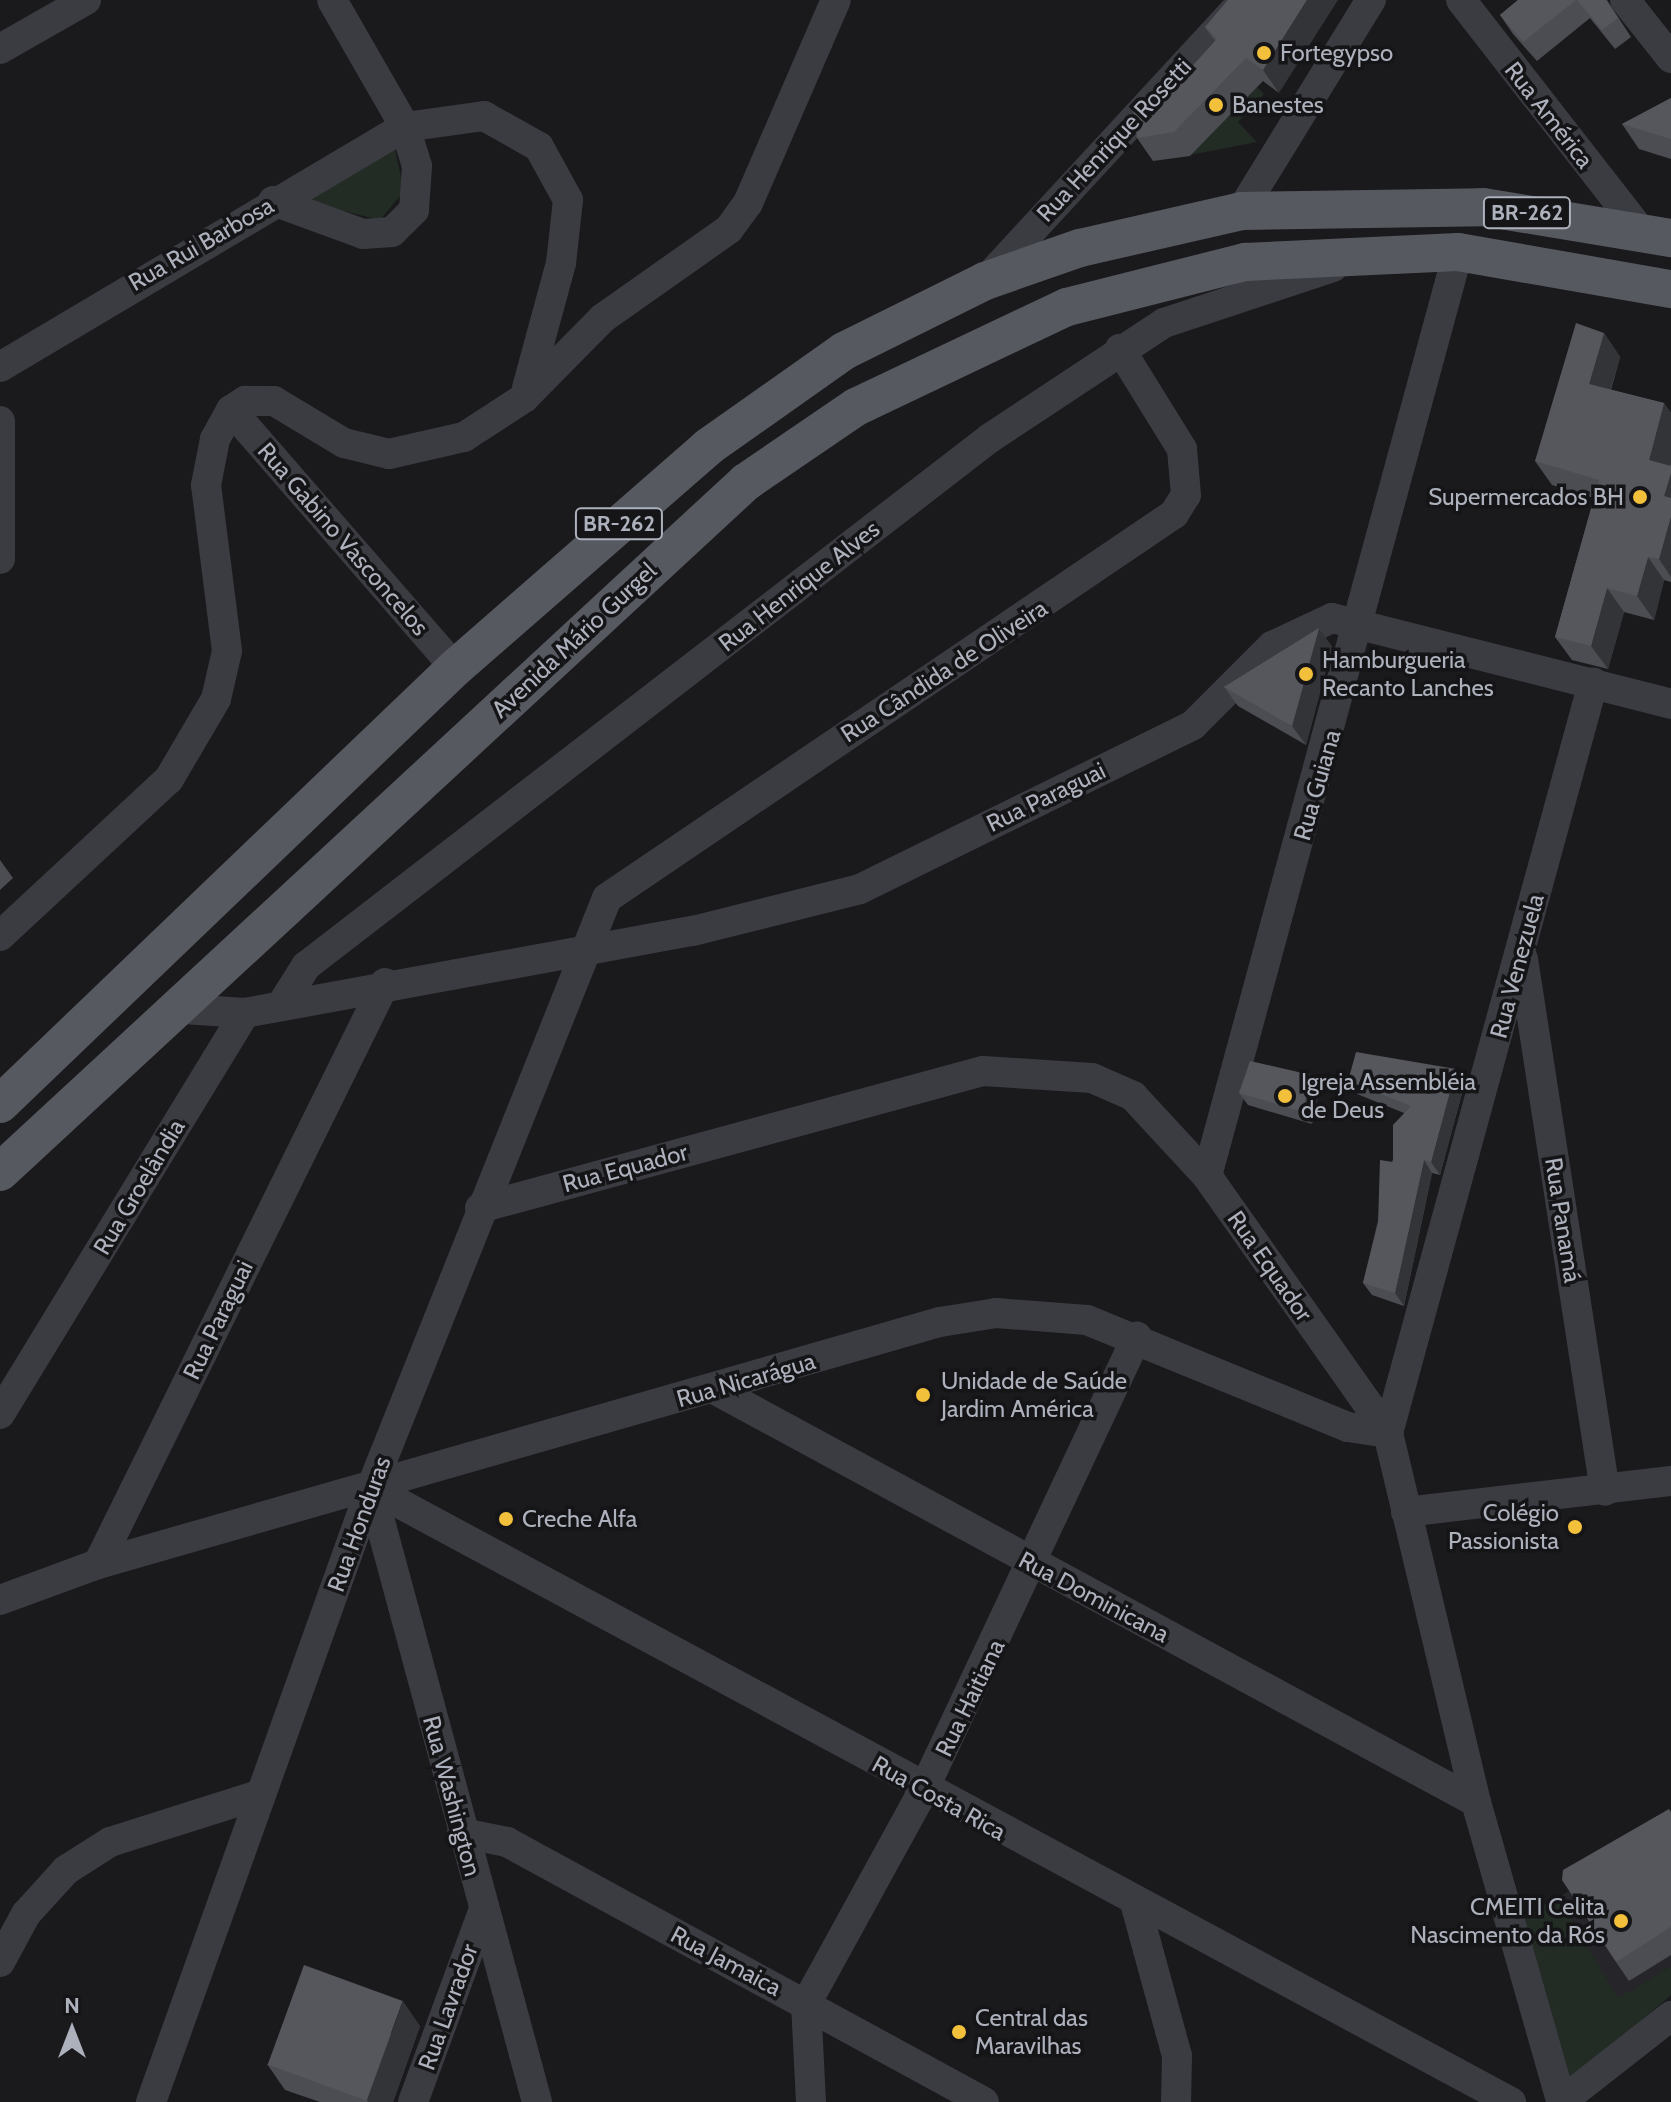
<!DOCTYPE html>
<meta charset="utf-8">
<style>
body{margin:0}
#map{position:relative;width:1671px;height:2102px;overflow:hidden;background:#1a1a1d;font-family:Cabin,sans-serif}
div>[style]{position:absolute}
.built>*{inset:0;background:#26262a}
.green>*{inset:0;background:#222b24}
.minor>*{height:30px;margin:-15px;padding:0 15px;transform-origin:15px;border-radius:15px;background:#3b3c42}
.major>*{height:38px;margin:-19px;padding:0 19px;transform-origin:19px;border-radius:19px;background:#575961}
.wall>*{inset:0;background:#4b4d52}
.shaded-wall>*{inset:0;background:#333438}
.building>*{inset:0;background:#56575d;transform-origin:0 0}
.dots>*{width:22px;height:22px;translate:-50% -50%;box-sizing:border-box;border:4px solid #151518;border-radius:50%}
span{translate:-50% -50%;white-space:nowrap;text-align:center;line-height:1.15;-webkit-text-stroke:7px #151518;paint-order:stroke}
.shield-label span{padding:2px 6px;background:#151518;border:2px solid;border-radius:6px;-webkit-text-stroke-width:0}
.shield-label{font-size:22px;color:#adb1bc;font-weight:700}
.poi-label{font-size:24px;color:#adb1bc}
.left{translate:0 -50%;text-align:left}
.right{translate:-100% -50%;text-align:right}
.street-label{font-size:24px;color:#adb1bc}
.north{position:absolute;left:32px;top:1990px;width:80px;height:80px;-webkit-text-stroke:6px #151518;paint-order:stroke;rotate:0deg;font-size:22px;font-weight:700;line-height:32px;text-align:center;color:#adb1bc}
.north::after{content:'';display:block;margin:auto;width:28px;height:36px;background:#adb1bc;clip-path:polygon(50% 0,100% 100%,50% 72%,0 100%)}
</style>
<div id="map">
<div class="built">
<i style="clip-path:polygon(1671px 1827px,1671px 1966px,1618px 1999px,1559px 1897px)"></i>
</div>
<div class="green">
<i style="clip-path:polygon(1257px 87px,1264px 94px,1238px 122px,1257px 142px,1190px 155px)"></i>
<i style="clip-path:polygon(394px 145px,404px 191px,380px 220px,295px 199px)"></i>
<i style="clip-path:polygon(1559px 1897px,1618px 1998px,1671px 1966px,1671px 1995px,1571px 2081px,1520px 1917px)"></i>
</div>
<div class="minor">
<i style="left:1461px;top:0;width:290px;rotate:52.1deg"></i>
<i style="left:1625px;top:0;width:74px;rotate:51.6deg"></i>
<i style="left:0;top:49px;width:99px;rotate:-29.7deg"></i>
<i style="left:273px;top:201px;width:96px;rotate:20.1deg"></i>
<i style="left:363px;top:234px;width:29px;rotate:-4deg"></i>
<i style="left:392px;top:232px;width:31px;rotate:-45deg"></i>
<i style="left:414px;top:210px;width:44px;rotate:-86.1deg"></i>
<i style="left:417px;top:166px;width:41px;rotate:-107.1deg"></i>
<i style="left:405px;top:127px;width:146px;rotate:-119.9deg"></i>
<i style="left:1241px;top:211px;width:248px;rotate:-58.4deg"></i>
<i style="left:985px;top:281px;width:382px;rotate:-47.3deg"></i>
<i style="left:0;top:367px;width:471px;rotate:-30.7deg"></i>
<i style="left:405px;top:127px;width:80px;rotate:-7.9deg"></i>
<i style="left:484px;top:116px;width:63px;rotate:29.4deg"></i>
<i style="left:539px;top:147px;width:60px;rotate:61.3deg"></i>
<i style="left:568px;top:200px;width:63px;rotate:96.3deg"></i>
<i style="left:561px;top:263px;width:130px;rotate:105.2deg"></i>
<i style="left:231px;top:410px;width:342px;rotate:49deg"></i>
<i style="left:0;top:421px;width:138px;rotate:90deg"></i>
<i style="left:0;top:936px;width:231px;rotate:-42.9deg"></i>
<i style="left:169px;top:779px;width:93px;rotate:-59.6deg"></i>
<i style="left:216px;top:699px;width:49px;rotate:-77.1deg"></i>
<i style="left:227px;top:651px;width:167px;rotate:-97.2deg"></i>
<i style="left:206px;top:485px;width:47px;rotate:-78.9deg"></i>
<i style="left:215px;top:439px;width:33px;rotate:-61deg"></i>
<i style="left:231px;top:410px;width:17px;rotate:-33deg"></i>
<i style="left:245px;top:401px;width:29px"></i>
<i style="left:274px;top:401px;width:82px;rotate:31deg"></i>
<i style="left:344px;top:443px;width:46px;rotate:13.7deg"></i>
<i style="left:389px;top:454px;width:77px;rotate:-12.8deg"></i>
<i style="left:464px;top:437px;width:72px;rotate:-33deg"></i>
<i style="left:524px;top:398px;width:112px;rotate:-45.4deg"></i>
<i style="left:603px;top:318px;width:154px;rotate:-35.2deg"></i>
<i style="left:729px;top:229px;width:32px;rotate:-54deg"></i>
<i style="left:748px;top:203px;width:221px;rotate:-66.6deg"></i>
<i style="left:1523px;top:959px;width:538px;rotate:81.24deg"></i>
<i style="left:282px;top:1004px;width:45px;rotate:-57.7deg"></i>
<i style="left:306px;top:966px;width:864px;rotate:-37.67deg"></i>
<i style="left:990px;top:438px;width:209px;rotate:-33.5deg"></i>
<i style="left:1164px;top:323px;width:178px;rotate:-18.3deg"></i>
<i style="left:245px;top:1013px;width:455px;rotate:-10.4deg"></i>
<i style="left:693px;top:931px;width:172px;rotate:-14.1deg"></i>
<i style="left:860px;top:889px;width:371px;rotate:-26.2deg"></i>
<i style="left:1193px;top:725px;width:112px;rotate:-45deg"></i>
<i style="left:1272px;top:646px;width:66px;rotate:-25deg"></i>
<i style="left:1332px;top:618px;width:350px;rotate:14.2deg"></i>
<i style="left:1207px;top:1176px;width:957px;rotate:-74.8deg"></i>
<i style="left:480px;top:1208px;width:521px;rotate:-15.24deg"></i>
<i style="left:983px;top:1071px;width:109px;rotate:3.7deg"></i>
<i style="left:1092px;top:1078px;width:45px;rotate:23.7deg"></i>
<i style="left:1133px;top:1096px;width:109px;rotate:47.2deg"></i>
<i style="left:1207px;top:1176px;width:314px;rotate:54.8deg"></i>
<i style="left:1388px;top:1433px;width:379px;rotate:76.6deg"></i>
<i style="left:1476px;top:1802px;width:311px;rotate:74.1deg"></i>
<i style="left:714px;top:1389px;width:867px;rotate:28.46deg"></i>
<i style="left:0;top:1414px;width:470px;rotate:-58.6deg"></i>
<i style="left:245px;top:1013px;width:62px;rotate:-176.3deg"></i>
<i style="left:1388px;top:1433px;width:778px;rotate:-74.71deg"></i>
<i style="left:371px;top:1488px;width:1295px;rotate:28.31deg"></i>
<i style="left:371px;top:1488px;width:636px;rotate:74.87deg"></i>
<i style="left:1406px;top:1512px;width:267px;rotate:-6.7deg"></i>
<i style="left:98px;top:1564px;width:648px;rotate:-63.71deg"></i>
<i style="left:0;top:1600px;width:104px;rotate:-20.2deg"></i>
<i style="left:98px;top:1564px;width:876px;rotate:-16.04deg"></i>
<i style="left:940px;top:1322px;width:57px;rotate:-9.1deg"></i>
<i style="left:996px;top:1313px;width:91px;rotate:4.4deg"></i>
<i style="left:1087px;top:1320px;width:282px;rotate:22.3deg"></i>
<i style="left:1348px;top:1427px;width:40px;rotate:8.5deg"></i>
<i style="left:462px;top:1833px;width:46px;rotate:11.3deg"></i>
<i style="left:507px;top:1842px;width:543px;rotate:28.59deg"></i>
<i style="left:1136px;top:1906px;width:156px;rotate:74.7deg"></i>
<i style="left:1177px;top:2056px;width:46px;rotate:91.2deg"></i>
<i style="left:0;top:1962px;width:55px;rotate:-61.6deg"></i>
<i style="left:26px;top:1914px;width:59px;rotate:-47.7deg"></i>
<i style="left:66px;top:1870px;width:52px;rotate:-32.5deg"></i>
<i style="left:110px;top:1842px;width:158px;rotate:-17.6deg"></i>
<i style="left:151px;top:2102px;width:652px;rotate:-70.29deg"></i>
<i style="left:371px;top:1488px;width:635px;rotate:-68.2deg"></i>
<i style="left:607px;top:898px;width:685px;rotate:-34.11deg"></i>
<i style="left:1174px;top:514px;width:22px;rotate:-58deg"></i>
<i style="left:1186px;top:495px;width:46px;rotate:-95deg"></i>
<i style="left:1182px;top:449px;width:118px;rotate:-121.8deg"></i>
<i style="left:413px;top:2102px;width:202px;rotate:-69.8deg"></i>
<i style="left:811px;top:2102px;width:98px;rotate:-92.9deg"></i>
<i style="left:806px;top:2004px;width:245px;rotate:-61.2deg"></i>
<i style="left:924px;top:1789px;width:500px;rotate:-64.8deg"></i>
<i style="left:1561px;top:2102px;width:140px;rotate:-38deg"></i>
</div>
<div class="major">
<i style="left:0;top:1104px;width:630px;rotate:-43.78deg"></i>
<i style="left:455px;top:668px;width:336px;rotate:-41.1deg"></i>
<i style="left:708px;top:447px;width:166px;rotate:-35.2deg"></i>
<i style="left:844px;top:351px;width:157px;rotate:-26.4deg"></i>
<i style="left:985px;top:281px;width:101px;rotate:-19.2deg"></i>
<i style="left:1080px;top:248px;width:165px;rotate:-12.9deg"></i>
<i style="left:1241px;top:211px;width:242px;rotate:-0.9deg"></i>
<i style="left:1483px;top:207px;width:191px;rotate:9.4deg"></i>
<i style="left:0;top:1172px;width:1016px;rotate:-42.77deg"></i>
<i style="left:746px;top:482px;width:133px;rotate:-34.3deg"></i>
<i style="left:856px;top:407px;width:233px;rotate:-25.4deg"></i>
<i style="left:1067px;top:307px;width:184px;rotate:-14.2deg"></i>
<i style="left:1245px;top:262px;width:213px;rotate:-2.7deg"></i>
<i style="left:1458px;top:252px;width:216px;rotate:9.9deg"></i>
</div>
<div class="wall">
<i style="clip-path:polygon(1228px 0,1279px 93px,1263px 81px,1190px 156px,1153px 161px,1137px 138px,1215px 41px,1205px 27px)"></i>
<i style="clip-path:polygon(1518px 0,1607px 0,1631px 37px,1615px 49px,1590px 18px,1537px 61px,1513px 34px,1500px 15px)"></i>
<i style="clip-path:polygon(1671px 98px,1671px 159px,1639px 149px,1622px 124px)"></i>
<i style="clip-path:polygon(1604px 333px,1620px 357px,1611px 390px,1664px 403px,1671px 413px,1671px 582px,1664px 580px,1654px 620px,1624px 612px,1608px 669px,1572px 660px,1555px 637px,1594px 498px,1552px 485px,1535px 461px)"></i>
<i style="clip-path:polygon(1319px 628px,1332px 647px,1306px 745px,1238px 706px,1224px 687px)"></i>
<i style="clip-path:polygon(0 860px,13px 878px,0 890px)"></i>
<i style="clip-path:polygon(1456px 1069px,1465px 1082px,1440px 1175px,1432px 1173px,1404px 1306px,1372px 1295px,1363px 1283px,1404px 1113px,1357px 1094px,1348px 1081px)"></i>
<i style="clip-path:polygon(1320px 1088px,1312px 1124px,1248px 1105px,1239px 1093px)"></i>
<i style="clip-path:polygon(1671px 1811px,1671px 1955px,1629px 1981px,1616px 1962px)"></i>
<i style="clip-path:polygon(420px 2026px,393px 2102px,320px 2102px,285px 2090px,267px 2064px)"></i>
</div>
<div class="shaded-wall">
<i style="clip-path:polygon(1307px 0,1338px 0,1279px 93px,1263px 70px)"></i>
<i style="clip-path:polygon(1604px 333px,1620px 357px,1605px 408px,1589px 384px)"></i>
<i style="clip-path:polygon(1664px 403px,1671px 413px,1671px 463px,1665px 484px,1649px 460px)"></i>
<i style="clip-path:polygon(1671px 473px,1671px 505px,1664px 496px)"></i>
<i style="clip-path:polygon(1671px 516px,1671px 577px,1659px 559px)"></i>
<i style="clip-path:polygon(1648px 557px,1664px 580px,1654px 620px,1637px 596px)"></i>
<i style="clip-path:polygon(1607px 588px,1624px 612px,1608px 669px,1591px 646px)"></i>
<i style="clip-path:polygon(1319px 628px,1332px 647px,1306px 745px,1292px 726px)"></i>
<i style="clip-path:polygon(1456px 1069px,1465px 1082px,1440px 1175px,1431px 1162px)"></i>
<i style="clip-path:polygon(1311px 1075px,1320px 1088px,1312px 1124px,1303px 1112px)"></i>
<i style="clip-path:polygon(1424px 1160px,1432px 1173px,1404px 1306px,1395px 1293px)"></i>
<i style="clip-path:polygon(403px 2001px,420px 2026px,393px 2102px,368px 2102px,367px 2100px)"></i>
</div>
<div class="building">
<i style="clip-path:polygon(1228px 0,1307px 0,1263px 70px,1246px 58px,1174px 132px,1137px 138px,1133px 106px,1161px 100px,1217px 39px,1205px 27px)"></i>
<i style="clip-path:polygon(1518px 0,1576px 0,1523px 42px,1500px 15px)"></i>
<i style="clip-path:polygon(1577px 0,1606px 0,1618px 18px,1602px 30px)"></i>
<i style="clip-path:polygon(1671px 98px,1671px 139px,1622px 124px)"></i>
<i style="clip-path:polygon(1576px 323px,1604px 333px,1589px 384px,1664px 403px,1649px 460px,1671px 466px,1671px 473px,1664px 496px,1671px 498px,1671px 516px,1659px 559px,1648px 557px,1637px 596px,1607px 588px,1591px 646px,1555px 637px,1599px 480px,1535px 461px)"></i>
<i style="clip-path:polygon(1319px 628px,1292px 726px,1224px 687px)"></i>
<i style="clip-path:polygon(1356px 1052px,1456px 1069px,1431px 1162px,1424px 1160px,1395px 1293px,1363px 1283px,1378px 1224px,1380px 1160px,1393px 1162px,1393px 1125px,1411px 1106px,1348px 1081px)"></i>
<i style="clip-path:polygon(1250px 1061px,1311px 1075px,1303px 1112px,1239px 1093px)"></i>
<i style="clip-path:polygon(1669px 1809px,1671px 1812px,1671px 1927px,1616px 1962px,1562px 1880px,1563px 1870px)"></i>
<i style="left:304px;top:1965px;width:105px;height:106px;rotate:20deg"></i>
</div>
<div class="dots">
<i style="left:1264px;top:53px;background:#f3c03c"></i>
<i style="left:1216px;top:105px;background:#f3c03c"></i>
<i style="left:1640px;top:497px;background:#f3c03c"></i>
<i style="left:1306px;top:674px;background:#f3c03c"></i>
<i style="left:1285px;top:1096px;background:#f3c03c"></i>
<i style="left:923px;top:1395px;background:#f3c03c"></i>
<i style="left:506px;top:1519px;background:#f3c03c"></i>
<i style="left:1575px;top:1527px;background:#f3c03c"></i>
<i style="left:1621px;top:1921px;background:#f3c03c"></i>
<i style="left:959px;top:2032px;background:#f3c03c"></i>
</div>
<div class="shield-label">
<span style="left:1527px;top:213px">BR-262</span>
<span style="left:619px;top:524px">BR-262</span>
</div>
<div class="poi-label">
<span class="left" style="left:1280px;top:53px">Fortegypso</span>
<span class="left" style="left:1232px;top:105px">Banestes</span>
<span class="right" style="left:1624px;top:497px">Supermercados BH</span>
<span class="left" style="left:1322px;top:674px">Hamburgueria<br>Recanto Lanches</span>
<span class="left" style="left:1301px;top:1096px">Igreja Assembléia<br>de Deus</span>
<span class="left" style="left:941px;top:1395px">Unidade de Saúde<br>Jardim América</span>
<span class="right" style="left:1559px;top:1527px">Colégio<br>Passionista</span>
<span class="left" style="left:522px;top:1519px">Creche Alfa</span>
<span class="right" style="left:1605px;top:1921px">CMEITI Celita<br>Nascimento da Rós</span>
<span class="left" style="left:975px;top:2032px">Central das<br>Maravilhas</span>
</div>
<div class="street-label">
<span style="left:1549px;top:115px;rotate:52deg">Rua América</span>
<span style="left:1114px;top:140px;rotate:-47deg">Rua Henrique Rosetti</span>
<span style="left:201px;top:244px;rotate:-30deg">Rua Rui Barbosa</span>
<span style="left:343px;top:539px;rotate:49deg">Rua Gabino Vasconcelos</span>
<span style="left:799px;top:586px;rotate:-38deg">Rua Henrique Alves</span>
<span style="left:574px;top:640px;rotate:-43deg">Avenida Mário Gurgel</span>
<span style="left:944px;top:671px;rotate:-33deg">Rua Cândida de Oliveira</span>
<span style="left:1317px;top:785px;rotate:-74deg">Rua Guiana</span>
<span style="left:1046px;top:797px;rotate:-26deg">Rua Paraguai</span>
<span style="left:1517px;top:966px;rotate:-75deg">Rua Venezuela</span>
<span style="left:625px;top:1168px;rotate:-15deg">Rua Equador</span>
<span style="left:139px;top:1187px;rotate:-59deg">Rua Groelândia</span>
<span style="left:1563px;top:1220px;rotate:81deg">Rua Panamá</span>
<span style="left:1270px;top:1266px;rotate:55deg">Rua Equador</span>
<span style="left:218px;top:1320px;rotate:-64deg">Rua Paraguai</span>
<span style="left:746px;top:1380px;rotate:-16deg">Rua Nicarágua</span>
<span style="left:359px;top:1524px;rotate:-70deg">Rua Honduras</span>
<span style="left:1094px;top:1597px;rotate:28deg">Rua Dominicana</span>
<span style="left:970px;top:1698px;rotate:-64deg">Rua Haitiana</span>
<span style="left:452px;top:1796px;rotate:75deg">Rua Washington</span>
<span style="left:939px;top:1798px;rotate:29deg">Rua Costa Rica</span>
<span style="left:726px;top:1961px;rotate:28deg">Rua Jamaica</span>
<span style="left:448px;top:2007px;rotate:-70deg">Rua Lavrador</span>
</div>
<div class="north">N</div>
</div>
